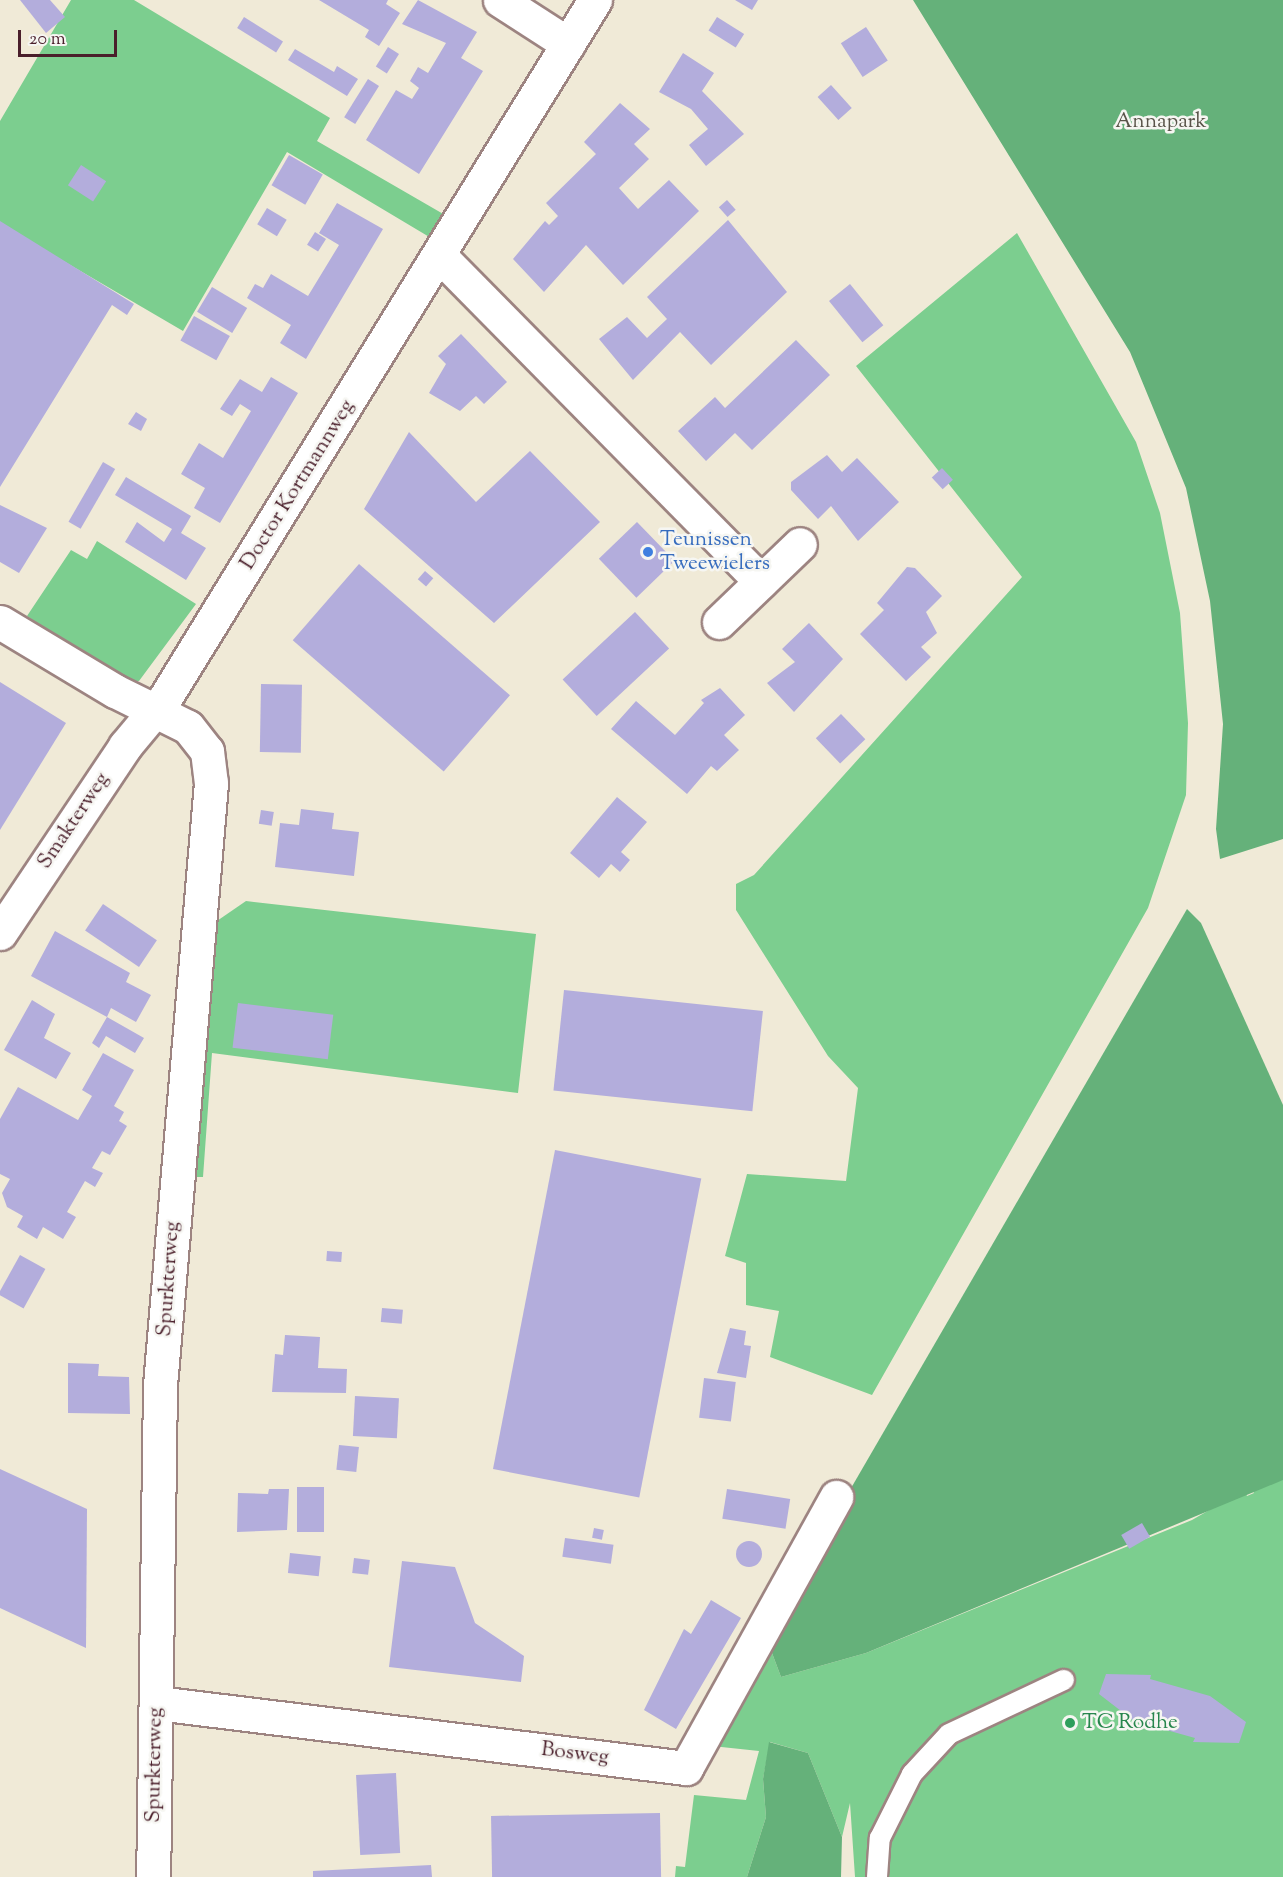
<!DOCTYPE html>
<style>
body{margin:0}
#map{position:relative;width:1283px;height:1877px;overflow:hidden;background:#f0ead7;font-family:"Sorts Mill Goudy",serif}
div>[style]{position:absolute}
.green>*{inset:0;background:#7cce8f}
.forest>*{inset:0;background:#65b17a}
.building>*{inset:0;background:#b3addc;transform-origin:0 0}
.round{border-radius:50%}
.roads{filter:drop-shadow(2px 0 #9d8481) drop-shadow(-2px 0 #9d8481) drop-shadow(0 2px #9d8481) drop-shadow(0 -2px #9d8481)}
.lane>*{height:20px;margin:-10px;padding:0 10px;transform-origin:10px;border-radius:10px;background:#fff}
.street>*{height:33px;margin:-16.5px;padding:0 16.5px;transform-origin:16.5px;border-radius:16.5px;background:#fff}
.dots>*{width:16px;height:16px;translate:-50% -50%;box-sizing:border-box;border:3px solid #f6f6f2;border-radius:50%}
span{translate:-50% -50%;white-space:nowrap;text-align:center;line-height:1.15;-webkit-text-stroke:5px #f6f6f2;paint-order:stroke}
.park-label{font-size:21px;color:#595449}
.street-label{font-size:21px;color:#4a1f2b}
.shop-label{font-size:21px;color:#366cbe}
.left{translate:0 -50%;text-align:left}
.leisure-label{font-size:21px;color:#27864d}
.scale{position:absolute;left:18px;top:30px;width:99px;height:27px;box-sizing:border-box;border:3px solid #4a1f2b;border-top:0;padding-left:8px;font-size:18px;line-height:21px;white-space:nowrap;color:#4a1f2b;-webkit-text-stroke:4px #f6f6f2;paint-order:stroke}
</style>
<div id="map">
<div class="green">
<i style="clip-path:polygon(71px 0,134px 0,330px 118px,317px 141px,445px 215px,431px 238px,287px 152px,183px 331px,0 224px,0 121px)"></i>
<i style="clip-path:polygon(1017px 233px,1136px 442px,1160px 513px,1180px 613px,1188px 723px,1186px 795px,1148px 908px,872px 1395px,770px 1357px,779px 1311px,746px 1305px,746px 1263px,725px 1256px,747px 1174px,846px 1181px,858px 1088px,828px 1056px,736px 910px,736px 884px,754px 875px,1022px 577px,856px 366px)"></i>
<i style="clip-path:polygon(97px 541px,196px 604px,139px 681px,123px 681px,27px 616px,71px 550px,87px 559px)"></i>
<i style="clip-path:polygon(246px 901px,536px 934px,518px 1093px,212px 1053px,203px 1177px,195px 1177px,214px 923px)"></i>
<i style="clip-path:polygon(1283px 1467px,1283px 1877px,855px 1877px,850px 1803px,842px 1837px,808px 1753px,770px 1742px,763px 1779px,766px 1817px,747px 1877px,675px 1877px,676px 1866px,685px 1867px,694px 1795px,746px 1800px,759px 1751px,712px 1746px,769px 1645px,781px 1677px,866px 1653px,1192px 1520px,1244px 1490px,1247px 1496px,1254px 1493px,1250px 1486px)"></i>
</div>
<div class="forest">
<i style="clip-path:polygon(913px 0,1283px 0,1283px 839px,1220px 859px,1216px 829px,1223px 724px,1210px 601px,1186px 488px,1130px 352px)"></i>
<i style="clip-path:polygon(1187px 909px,1201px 923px,1283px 1105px,1283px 1480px,866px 1653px,781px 1677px,769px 1645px,778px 1614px)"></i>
<i style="clip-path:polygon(769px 1742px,808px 1753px,842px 1837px,841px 1877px,747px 1877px,766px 1817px,763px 1779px)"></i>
</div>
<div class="building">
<i style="clip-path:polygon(20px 0,50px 0,65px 17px,46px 33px)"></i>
<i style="clip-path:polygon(319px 0,388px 0,386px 4px,400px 13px,379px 46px,365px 37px,369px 30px)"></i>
<i style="clip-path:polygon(418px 0,477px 32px,461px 58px,483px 71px,419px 174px,366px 140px,396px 90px,412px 99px,419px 88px,410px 81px,418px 67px,428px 73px,446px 43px,402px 24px)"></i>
<i style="clip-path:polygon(735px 0,758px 0,752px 10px)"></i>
<i style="left:244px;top:17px;width:46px;height:13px;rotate:32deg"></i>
<i style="left:717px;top:17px;width:32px;height:16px;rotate:32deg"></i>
<i style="left:866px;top:27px;width:40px;height:30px;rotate:57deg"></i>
<i style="left:388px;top:47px;width:13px;height:23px;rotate:32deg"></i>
<i style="clip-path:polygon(295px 49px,334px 72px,337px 66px,358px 79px,347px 96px,288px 60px)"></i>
<i style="clip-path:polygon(683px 53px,714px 73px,702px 91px,744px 134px,706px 166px,689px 145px,708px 129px,691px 109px,659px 92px)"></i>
<i style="left:368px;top:79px;width:13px;height:45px;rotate:32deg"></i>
<i style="left:831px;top:85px;width:31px;height:18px;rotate:48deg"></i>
<i style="clip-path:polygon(620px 103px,650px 129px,634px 144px,649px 159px,619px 188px,638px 209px,669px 180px,699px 211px,623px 285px,586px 245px,544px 292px,513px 259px,545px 221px,549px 225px,558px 216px,546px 203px,596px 154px,584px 142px)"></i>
<i style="left:289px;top:155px;width:39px;height:35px;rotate:30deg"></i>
<i style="left:81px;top:165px;width:30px;height:24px;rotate:33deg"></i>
<i style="left:727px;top:200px;width:13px;height:11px;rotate:48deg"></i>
<i style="clip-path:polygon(337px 203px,383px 229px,306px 359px,280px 343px,291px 325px,247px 298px,255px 284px,263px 288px,271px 274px,308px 296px,339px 245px,319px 233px)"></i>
<i style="left:267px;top:208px;width:23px;height:19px;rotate:31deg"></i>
<i style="clip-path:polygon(728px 220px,787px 292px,711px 365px,680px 332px,633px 380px,599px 339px,627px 317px,647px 338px,667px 319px,647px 297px)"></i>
<i style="clip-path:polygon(0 221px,134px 304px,127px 315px,112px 305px,0 487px)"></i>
<i style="left:315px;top:232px;width:13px;height:15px;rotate:32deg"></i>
<i style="left:850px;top:284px;width:53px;height:27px;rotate:51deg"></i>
<i style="left:212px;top:287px;width:41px;height:29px;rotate:31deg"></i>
<i style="left:194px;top:316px;width:41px;height:28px;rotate:29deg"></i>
<i style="clip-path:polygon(461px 334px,507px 382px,484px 404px,476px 396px,460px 411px,429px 393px,446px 364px,438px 356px)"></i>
<i style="clip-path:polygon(796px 340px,830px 375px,752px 450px,735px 433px,706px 461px,678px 431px,715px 397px,725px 408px)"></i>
<i style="clip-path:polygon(271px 377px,298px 393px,220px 523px,194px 508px,205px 488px,181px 474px,199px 443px,223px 458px,251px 411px,240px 404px,232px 416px,220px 409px,240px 379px,262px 392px)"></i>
<i style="clip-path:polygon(136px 412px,147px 419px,141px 431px,128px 424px)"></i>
<i style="clip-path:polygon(409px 432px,476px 502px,530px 451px,600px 522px,494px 623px,364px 509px)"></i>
<i style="clip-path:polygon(827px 455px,842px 472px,857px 458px,899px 502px,858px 541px,831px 506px,818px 519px,791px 490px,791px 482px)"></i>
<i style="left:103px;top:462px;width:14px;height:69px;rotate:30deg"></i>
<i style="left:942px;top:468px;width:16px;height:14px;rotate:47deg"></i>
<i style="clip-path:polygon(126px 477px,191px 516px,181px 533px,206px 548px,186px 580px,125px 542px,137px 522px,164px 542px,172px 529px,115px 495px)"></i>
<i style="clip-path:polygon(0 505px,47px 528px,19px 573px,0 562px)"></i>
<i style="left:637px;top:522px;width:54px;height:53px;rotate:46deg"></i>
<i style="left:359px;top:564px;width:200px;height:101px;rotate:41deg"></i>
<i style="clip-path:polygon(907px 567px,915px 568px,942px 596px,926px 612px,937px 633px,921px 647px,931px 657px,906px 681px,860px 634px,884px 610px,877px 603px)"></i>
<i style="left:425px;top:571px;width:11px;height:11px;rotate:41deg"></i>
<i style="left:635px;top:612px;width:50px;height:99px;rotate:47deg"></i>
<i style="clip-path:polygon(809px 623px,843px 659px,794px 712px,767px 683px,795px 662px,782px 649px)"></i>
<i style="clip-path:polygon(0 682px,66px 723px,0 830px)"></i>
<i style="left:261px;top:684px;width:41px;height:68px;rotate:1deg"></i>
<i style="clip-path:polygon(720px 688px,745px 715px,724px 735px,739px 750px,717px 771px,711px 766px,687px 794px,611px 729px,636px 701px,675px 735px,704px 703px,701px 700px)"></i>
<i style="left:841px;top:714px;width:35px;height:35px;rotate:46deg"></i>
<i style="clip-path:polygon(617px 797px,647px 822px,621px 852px,630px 860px,620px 872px,611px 864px,599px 878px,570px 853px)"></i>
<i style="clip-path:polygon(301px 809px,334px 813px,332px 829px,359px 832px,354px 876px,275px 867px,280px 823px,299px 825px)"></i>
<i style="left:261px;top:810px;width:13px;height:14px;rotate:9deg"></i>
<i style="left:103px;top:904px;width:65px;height:32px;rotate:34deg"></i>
<i style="clip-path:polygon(55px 931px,130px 973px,126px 982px,151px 995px,136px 1022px,111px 1008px,107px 1017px,144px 1038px,135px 1053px,106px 1036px,99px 1048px,92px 1043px,107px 1017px,31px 976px)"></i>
<i style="left:564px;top:990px;width:200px;height:101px;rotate:6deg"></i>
<i style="clip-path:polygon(32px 1000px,55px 1014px,44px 1038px,71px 1053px,56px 1079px,4px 1050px)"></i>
<i style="left:238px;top:1003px;width:96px;height:45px;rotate:7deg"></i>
<i style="clip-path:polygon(103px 1053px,134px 1070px,114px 1106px,124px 1112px,119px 1121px,127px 1126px,110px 1155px,102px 1151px,92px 1168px,103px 1173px,95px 1187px,85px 1181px,67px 1212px,76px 1217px,63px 1239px,43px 1227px,37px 1239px,17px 1227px,23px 1216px,7px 1207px,2px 1193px,10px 1179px,0 1174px,0 1119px,18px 1087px,78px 1120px,92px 1096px,82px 1090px)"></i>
<i style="left:555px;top:1150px;width:149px;height:325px;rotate:11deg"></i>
<i style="left:327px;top:1251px;width:15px;height:10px;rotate:4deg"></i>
<i style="left:20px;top:1255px;width:29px;height:45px;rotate:29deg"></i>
<i style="left:382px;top:1308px;width:21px;height:14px;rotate:5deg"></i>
<i style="clip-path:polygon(730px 1328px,746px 1331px,744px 1345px,751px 1346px,746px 1378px,717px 1373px)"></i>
<i style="clip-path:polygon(285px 1335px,320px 1337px,318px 1368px,347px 1369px,346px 1393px,272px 1392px,275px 1354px,283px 1355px)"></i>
<i style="clip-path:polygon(68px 1363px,99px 1364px,98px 1376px,129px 1377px,130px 1414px,68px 1413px)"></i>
<i style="left:704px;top:1378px;width:32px;height:40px;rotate:7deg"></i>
<i style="left:355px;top:1396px;width:44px;height:40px;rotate:3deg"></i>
<i style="left:339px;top:1445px;width:20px;height:25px;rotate:6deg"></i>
<i style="clip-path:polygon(0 1469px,87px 1509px,86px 1648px,0 1608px)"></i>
<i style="left:297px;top:1487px;width:27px;height:45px"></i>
<i style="clip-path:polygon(269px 1489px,289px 1489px,287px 1530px,237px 1532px,238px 1493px,268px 1494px)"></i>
<i style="left:727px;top:1489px;width:64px;height:30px;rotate:9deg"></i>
<i style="left:1142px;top:1523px;width:16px;height:24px;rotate:60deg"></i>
<i style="left:594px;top:1528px;width:10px;height:10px;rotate:11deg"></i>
<i style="left:565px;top:1538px;width:49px;height:19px;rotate:8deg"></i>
<i class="round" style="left:736px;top:1541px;width:26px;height:26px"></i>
<i style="left:290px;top:1553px;width:31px;height:20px;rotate:6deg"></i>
<i style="left:354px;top:1558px;width:16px;height:15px;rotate:7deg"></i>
<i style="clip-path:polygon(402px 1561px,455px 1567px,475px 1623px,524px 1656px,521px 1682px,389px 1667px)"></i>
<i style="clip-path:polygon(711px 1600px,741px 1618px,676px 1729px,644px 1710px,684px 1629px,691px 1634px)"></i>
<i style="clip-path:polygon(1106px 1674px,1151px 1675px,1150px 1679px,1210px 1696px,1246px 1722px,1239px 1743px,1193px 1742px,1195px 1738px,1134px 1721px,1099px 1694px)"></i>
<i style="left:396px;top:1773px;width:80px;height:40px;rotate:87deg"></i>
<i style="left:660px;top:1813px;width:64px;height:169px;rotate:89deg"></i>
<i style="clip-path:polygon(431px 1865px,432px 1877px,313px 1877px,313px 1871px)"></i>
</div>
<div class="roads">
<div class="lane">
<i style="left:877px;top:1877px;width:39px;rotate:-86deg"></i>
<i style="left:880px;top:1838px;width:72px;rotate:-63.4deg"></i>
<i style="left:912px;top:1774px;width:54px;rotate:-47.2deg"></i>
<i style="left:949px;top:1734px;width:127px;rotate:-25.2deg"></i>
</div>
<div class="street">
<i style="left:500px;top:0;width:81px;rotate:32.9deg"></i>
<i style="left:440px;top:256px;width:457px;rotate:45.4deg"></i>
<i style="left:0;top:622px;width:134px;rotate:31deg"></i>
<i style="left:115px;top:691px;width:81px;rotate:26.3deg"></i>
<i style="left:188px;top:727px;width:31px;rotate:52deg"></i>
<i style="left:207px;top:751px;width:32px;rotate:83deg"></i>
<i style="left:211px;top:783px;width:604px;rotate:94.84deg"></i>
<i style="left:160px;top:1385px;width:492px;rotate:90.8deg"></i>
<i style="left:719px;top:622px;width:112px;rotate:-43.9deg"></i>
<i style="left:0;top:933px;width:225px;rotate:-56.2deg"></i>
<i style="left:125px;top:746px;width:62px;rotate:-50.2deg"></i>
<i style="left:165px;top:698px;width:820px;rotate:-58.37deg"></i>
<i style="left:157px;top:1703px;width:533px;rotate:7.01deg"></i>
<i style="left:686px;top:1768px;width:310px;rotate:-61deg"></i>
</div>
</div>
<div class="dots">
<i style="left:648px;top:552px;background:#3f7fe0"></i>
<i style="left:1070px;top:1723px;background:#2e9e5b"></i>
</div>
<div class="park-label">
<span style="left:1161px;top:122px">Annapark</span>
</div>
<div class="street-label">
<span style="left:298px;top:485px;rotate:-58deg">Doctor Kortmannweg</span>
<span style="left:74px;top:821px;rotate:-56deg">Smakterweg</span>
<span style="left:169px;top:1279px;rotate:-86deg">Spurkterweg</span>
<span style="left:575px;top:1754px;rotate:7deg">Bosweg</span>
<span style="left:155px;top:1765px;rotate:-89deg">Spurkterweg</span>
</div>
<div class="shop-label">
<span class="left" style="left:660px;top:552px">Teunissen<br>Tweewielers</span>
</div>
<div class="leisure-label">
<span class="left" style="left:1082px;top:1723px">TC Rodhe</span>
</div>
<div class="scale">20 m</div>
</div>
